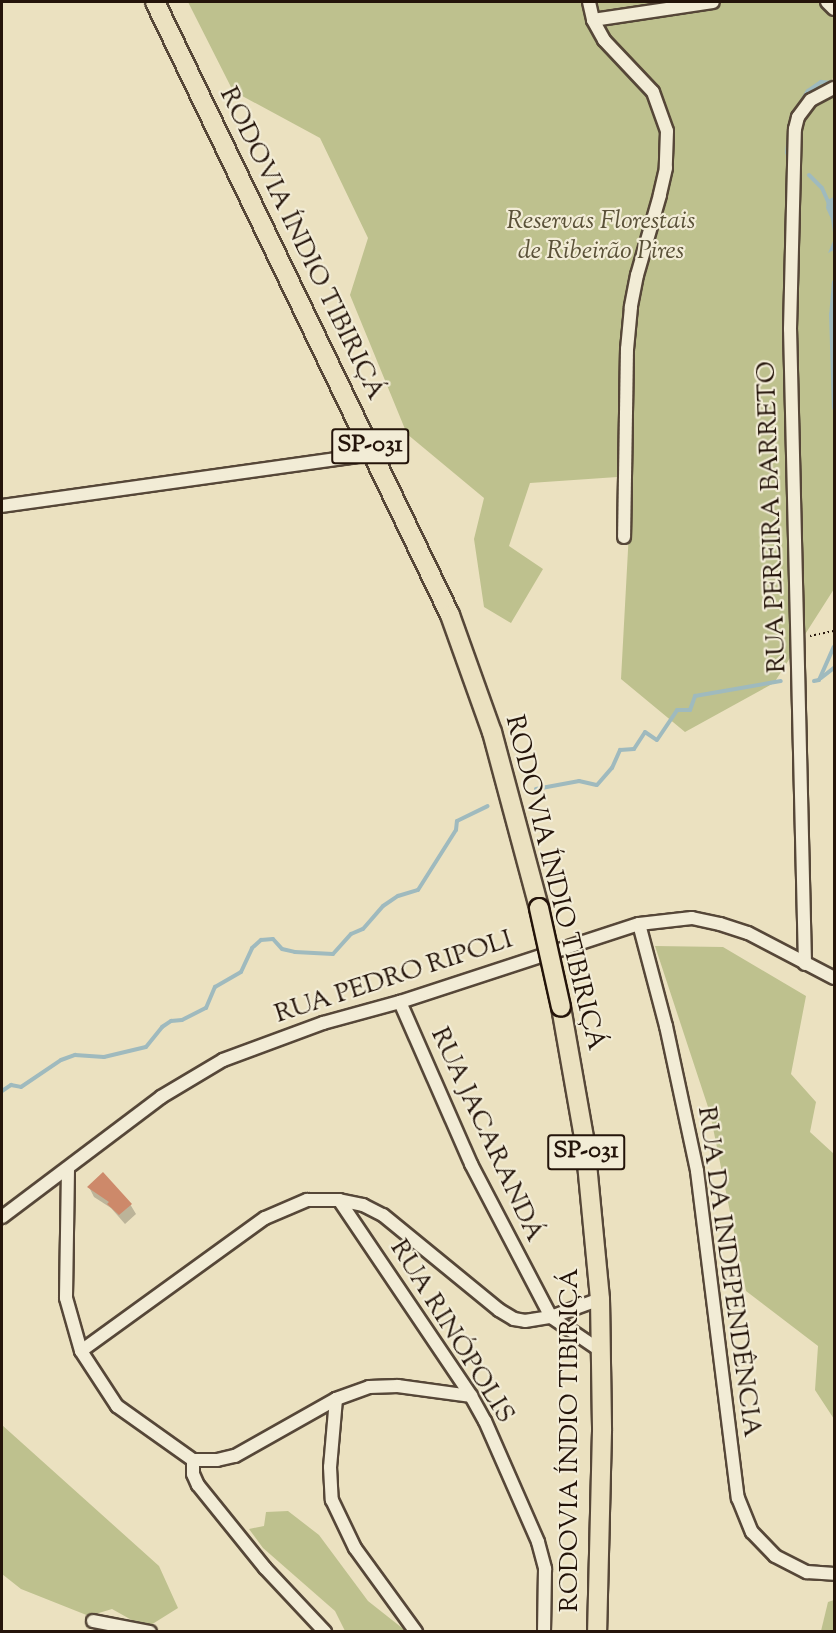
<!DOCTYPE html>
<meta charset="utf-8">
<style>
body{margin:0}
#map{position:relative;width:836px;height:1633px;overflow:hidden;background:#ebe1c0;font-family:"Sorts Mill Goudy",serif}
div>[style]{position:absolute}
.green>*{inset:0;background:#bec18e}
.water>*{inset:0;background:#9fbabe}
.shadow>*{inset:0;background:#0003}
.stream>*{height:4px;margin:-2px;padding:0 2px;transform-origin:2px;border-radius:2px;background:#9fbabe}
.building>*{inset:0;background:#cd896a}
.path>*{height:2px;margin-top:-1px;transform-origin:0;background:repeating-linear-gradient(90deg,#24140a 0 1.5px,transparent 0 4.5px)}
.roads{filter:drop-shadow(2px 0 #564738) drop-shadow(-2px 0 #564738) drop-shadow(0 2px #564738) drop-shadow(0 -2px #564738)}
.minor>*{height:12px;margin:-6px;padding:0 6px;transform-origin:6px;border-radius:6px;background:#f2ecd6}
.highway>*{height:18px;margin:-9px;padding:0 9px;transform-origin:9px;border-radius:9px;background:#ebe1c0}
.bridges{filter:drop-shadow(2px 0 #24140a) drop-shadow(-2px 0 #24140a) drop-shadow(0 2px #24140a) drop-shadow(0 -2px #24140a)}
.highway-bridge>*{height:18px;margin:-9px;padding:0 9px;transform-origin:9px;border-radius:9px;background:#ebe1c0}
span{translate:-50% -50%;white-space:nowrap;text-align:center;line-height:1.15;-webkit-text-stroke:4.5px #f2ecd6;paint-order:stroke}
.shield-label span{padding:2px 4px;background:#f2ecd6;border:2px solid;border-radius:4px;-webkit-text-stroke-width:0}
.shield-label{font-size:24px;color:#24140a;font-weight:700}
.park-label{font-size:26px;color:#5a5138;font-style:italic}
.street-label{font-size:26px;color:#24140a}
.frame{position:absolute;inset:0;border:3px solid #24140a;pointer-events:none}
</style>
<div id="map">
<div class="green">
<i style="clip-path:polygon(188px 2px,834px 2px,834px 77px,824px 89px,834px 99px,834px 589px,774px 683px,685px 732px,621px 679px,632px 476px,530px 483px,509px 546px,543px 569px,511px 623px,484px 607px,474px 539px,484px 498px,407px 434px,350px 295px,368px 238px,320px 138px,233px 91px)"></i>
<i style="clip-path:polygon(655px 946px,723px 947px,806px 996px,791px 1074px,816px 1102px,810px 1132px,834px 1154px,834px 1419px,815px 1390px,818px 1346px,746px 1291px,710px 1113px)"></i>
<i style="clip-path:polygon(2px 1425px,159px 1566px,178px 1608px,146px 1628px,112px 1609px,89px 1616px,21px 1589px,2px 1574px)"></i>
<i style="clip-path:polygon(288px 1511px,319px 1535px,368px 1601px,406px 1631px,345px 1631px,335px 1611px,263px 1548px,249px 1529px,264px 1526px,266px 1512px)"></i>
<i style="clip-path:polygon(834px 1600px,834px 1631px,821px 1631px,828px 1602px)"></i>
</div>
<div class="water">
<i style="clip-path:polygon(834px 197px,834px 250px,828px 253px,834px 239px,831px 219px,826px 208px,827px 200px)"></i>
</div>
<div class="shadow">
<i style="clip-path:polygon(89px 1187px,130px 1204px,136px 1214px,125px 1224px,111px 1208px,94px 1197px)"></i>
</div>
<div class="stream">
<i style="left:794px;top:114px;width:27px;rotate:-59deg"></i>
<i style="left:808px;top:91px;width:16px;rotate:-35deg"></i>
<i style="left:821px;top:82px;width:13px;rotate:4deg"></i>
<i style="left:787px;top:153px;width:26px;rotate:-83deg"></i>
<i style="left:809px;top:175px;width:18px;rotate:45deg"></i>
<i style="left:822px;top:188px;width:17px;rotate:66deg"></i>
<i style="left:834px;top:282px;width:32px;rotate:95deg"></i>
<i style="left:831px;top:314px;width:94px;rotate:88.2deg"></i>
<i style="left:821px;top:678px;width:16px;rotate:-38deg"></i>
<i style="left:814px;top:681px;width:5px;rotate:-11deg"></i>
<i style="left:819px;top:680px;width:36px;rotate:-66deg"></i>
<i style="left:536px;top:789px;width:44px;rotate:-10.5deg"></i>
<i style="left:579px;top:781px;width:18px;rotate:13deg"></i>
<i style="left:597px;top:785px;width:23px;rotate:-49deg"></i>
<i style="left:612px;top:768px;width:20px;rotate:-66deg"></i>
<i style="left:620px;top:750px;width:14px;rotate:-4deg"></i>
<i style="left:634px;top:749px;width:20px;rotate:-57deg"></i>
<i style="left:645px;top:732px;width:14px;rotate:34deg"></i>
<i style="left:657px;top:740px;width:36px;rotate:-56deg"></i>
<i style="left:677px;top:710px;width:13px"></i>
<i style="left:690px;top:710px;width:15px;rotate:-70deg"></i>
<i style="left:695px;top:696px;width:87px;rotate:-9.9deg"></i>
<i style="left:2px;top:1091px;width:11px;rotate:-34deg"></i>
<i style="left:11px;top:1085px;width:10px;rotate:11deg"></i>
<i style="left:21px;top:1087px;width:48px;rotate:-34deg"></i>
<i style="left:61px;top:1060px;width:15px;rotate:-20deg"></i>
<i style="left:75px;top:1055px;width:29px;rotate:4deg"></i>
<i style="left:104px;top:1057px;width:43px;rotate:-13.4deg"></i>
<i style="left:146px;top:1047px;width:26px;rotate:-51deg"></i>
<i style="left:162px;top:1027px;width:11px;rotate:-34deg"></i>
<i style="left:171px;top:1021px;width:11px;rotate:-5deg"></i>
<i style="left:182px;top:1020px;width:27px;rotate:-27deg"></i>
<i style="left:206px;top:1008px;width:23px;rotate:-67deg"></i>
<i style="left:215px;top:987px;width:30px;rotate:-30deg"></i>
<i style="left:241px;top:972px;width:26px;rotate:-65deg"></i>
<i style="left:252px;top:948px;width:12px;rotate:-42deg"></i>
<i style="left:261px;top:940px;width:12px;rotate:-5deg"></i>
<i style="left:273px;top:939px;width:13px;rotate:48deg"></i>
<i style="left:282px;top:949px;width:13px;rotate:13deg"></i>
<i style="left:295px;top:952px;width:38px;rotate:3deg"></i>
<i style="left:333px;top:954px;width:27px;rotate:-48deg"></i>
<i style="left:351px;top:934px;width:13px;rotate:-23deg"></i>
<i style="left:363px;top:929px;width:30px;rotate:-49deg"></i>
<i style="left:383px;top:906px;width:18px;rotate:-34deg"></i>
<i style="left:398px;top:896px;width:21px;rotate:-17deg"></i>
<i style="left:418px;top:890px;width:71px;rotate:-57.7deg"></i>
<i style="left:456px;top:830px;width:9px;rotate:-84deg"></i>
<i style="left:457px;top:821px;width:34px;rotate:-26deg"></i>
</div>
<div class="building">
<i style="clip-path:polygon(103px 1172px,132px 1204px,119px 1215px,107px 1204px,109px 1202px,87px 1187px)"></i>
</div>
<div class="path">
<i style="left:810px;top:636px;width:25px;rotate:-12deg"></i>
</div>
<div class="roads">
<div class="minor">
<i style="left:589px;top:2px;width:18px;rotate:77deg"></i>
<i style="left:593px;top:20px;width:23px;rotate:61deg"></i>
<i style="left:604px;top:40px;width:71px;rotate:46.7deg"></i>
<i style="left:653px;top:92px;width:41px;rotate:70.3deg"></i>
<i style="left:667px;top:131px;width:37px;rotate:92deg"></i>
<i style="left:666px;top:168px;width:28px;rotate:103deg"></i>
<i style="left:660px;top:195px;width:83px;rotate:106deg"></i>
<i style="left:637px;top:275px;width:33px;rotate:101deg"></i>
<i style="left:631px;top:307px;width:42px;rotate:95.4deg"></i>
<i style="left:627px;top:349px;width:188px;rotate:90.9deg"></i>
<i style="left:827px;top:2px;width:10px;rotate:45deg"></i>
<i style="left:593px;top:20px;width:121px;rotate:-8.5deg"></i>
<i style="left:2px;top:506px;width:375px;rotate:-8deg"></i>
<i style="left:639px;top:924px;width:106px;rotate:75.2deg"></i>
<i style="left:666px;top:1026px;width:148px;rotate:77.9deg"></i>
<i style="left:697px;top:1171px;width:330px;rotate:82.9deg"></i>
<i style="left:738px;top:1498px;width:37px;rotate:68deg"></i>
<i style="left:752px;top:1532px;width:33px;rotate:46deg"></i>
<i style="left:775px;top:1556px;width:36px;rotate:27deg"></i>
<i style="left:807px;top:1572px;width:27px;rotate:4deg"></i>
<i style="left:805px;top:964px;width:635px;rotate:-91.35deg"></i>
<i style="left:790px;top:329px;width:200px;rotate:-88.6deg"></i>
<i style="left:795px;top:129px;width:12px;rotate:-76deg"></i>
<i style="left:798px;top:117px;width:21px;rotate:-53deg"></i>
<i style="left:811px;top:100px;width:26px;rotate:-28deg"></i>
<i style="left:400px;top:1002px;width:177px;rotate:66.3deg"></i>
<i style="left:471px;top:1164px;width:173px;rotate:62.4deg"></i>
<i style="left:551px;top:1317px;width:60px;rotate:34.2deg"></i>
<i style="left:68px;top:1169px;width:129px;rotate:90.9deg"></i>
<i style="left:66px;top:1298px;width:55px;rotate:74.2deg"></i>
<i style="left:81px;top:1351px;width:66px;rotate:56.8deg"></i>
<i style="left:117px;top:1406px;width:93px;rotate:35.4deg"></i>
<i style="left:339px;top:1200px;width:236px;rotate:56deg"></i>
<i style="left:471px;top:1396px;width:29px;rotate:61deg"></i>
<i style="left:485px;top:1421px;width:132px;rotate:66.3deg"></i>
<i style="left:538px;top:1542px;width:28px;rotate:75deg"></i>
<i style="left:545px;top:1569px;width:63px;rotate:90.9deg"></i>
<i style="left:2px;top:1217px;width:199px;rotate:-37deg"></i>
<i style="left:161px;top:1097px;width:72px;rotate:-30.8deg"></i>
<i style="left:223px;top:1060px;width:107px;rotate:-20.3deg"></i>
<i style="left:323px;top:1023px;width:80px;rotate:-15.3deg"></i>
<i style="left:400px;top:1002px;width:251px;rotate:-18.1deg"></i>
<i style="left:639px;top:924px;width:53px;rotate:-6.5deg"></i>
<i style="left:692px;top:918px;width:29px;rotate:12deg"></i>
<i style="left:720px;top:924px;width:29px;rotate:18deg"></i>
<i style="left:748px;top:933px;width:97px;rotate:27.6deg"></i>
<i style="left:81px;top:1351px;width:227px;rotate:-35.9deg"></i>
<i style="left:265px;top:1218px;width:46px;rotate:-23.2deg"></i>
<i style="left:307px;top:1200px;width:32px"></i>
<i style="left:339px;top:1200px;width:25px;rotate:12deg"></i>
<i style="left:363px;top:1205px;width:22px;rotate:27deg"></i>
<i style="left:383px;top:1215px;width:150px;rotate:39.3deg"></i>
<i style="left:499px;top:1310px;width:17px;rotate:31deg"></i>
<i style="left:514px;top:1319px;width:11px;rotate:10deg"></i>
<i style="left:525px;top:1321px;width:26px;rotate:-9deg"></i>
<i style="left:551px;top:1317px;width:52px;rotate:-20.2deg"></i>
<i style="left:336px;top:1399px;width:68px;rotate:95deg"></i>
<i style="left:330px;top:1467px;width:33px;rotate:87deg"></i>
<i style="left:332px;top:1500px;width:53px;rotate:64.4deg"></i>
<i style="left:355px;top:1548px;width:104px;rotate:54deg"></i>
<i style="left:193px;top:1460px;width:24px"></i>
<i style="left:217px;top:1460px;width:18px;rotate:-13deg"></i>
<i style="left:235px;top:1456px;width:116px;rotate:-29.4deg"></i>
<i style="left:336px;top:1399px;width:35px;rotate:-20deg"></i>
<i style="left:369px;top:1387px;width:29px;rotate:-2deg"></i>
<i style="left:398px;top:1386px;width:74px;rotate:7.8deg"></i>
<i style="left:193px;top:1460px;width:14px;rotate:90deg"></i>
<i style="left:193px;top:1474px;width:12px;rotate:66deg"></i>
<i style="left:198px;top:1485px;width:107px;rotate:51.1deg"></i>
<i style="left:265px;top:1568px;width:88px;rotate:46.8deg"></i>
<i style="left:93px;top:1621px;width:58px;rotate:10.9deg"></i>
</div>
<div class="highway">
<i style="left:155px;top:2px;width:680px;rotate:64.3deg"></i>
<i style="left:450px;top:615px;width:124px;rotate:70.3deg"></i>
<i style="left:492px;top:732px;width:182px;rotate:75deg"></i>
<i style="left:561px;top:1007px;width:138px;rotate:80deg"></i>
<i style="left:585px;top:1143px;width:157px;rotate:84.5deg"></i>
<i style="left:600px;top:1299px;width:132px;rotate:89.1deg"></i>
<i style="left:602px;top:1431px;width:201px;rotate:91.4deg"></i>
</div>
</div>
<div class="bridges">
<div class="highway-bridge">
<i style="left:539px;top:908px;width:101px;rotate:77.5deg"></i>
</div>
</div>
<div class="shield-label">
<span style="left:370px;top:446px">SP-031</span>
<span style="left:586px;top:1152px">SP-031</span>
</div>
<div class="park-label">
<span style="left:601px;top:237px">Reservas Florestais<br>de Ribeirão Pires</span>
</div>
<div class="street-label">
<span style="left:301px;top:244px;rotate:64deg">RODOVIA ÍNDIO TIBIRIÇÁ</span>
<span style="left:773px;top:517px;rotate:-92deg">RUA PEREIRA BARRETO</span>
<span style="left:554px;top:883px;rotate:76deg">RODOVIA ÍNDIO TIBIRIÇÁ</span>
<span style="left:394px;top:978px;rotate:-18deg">RUA PEDRO RIPOLI</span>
<span style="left:486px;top:1135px;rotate:65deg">RUA JACARANDÁ</span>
<span style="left:728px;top:1272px;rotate:82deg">RUA DA INDEPENDÊNCIA</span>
<span style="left:451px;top:1332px;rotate:58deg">RUA RINÓPOLIS</span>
<span style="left:571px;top:1440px;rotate:-90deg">RODOVIA ÍNDIO TIBIRIÇÁ</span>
</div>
<div class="frame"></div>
</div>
